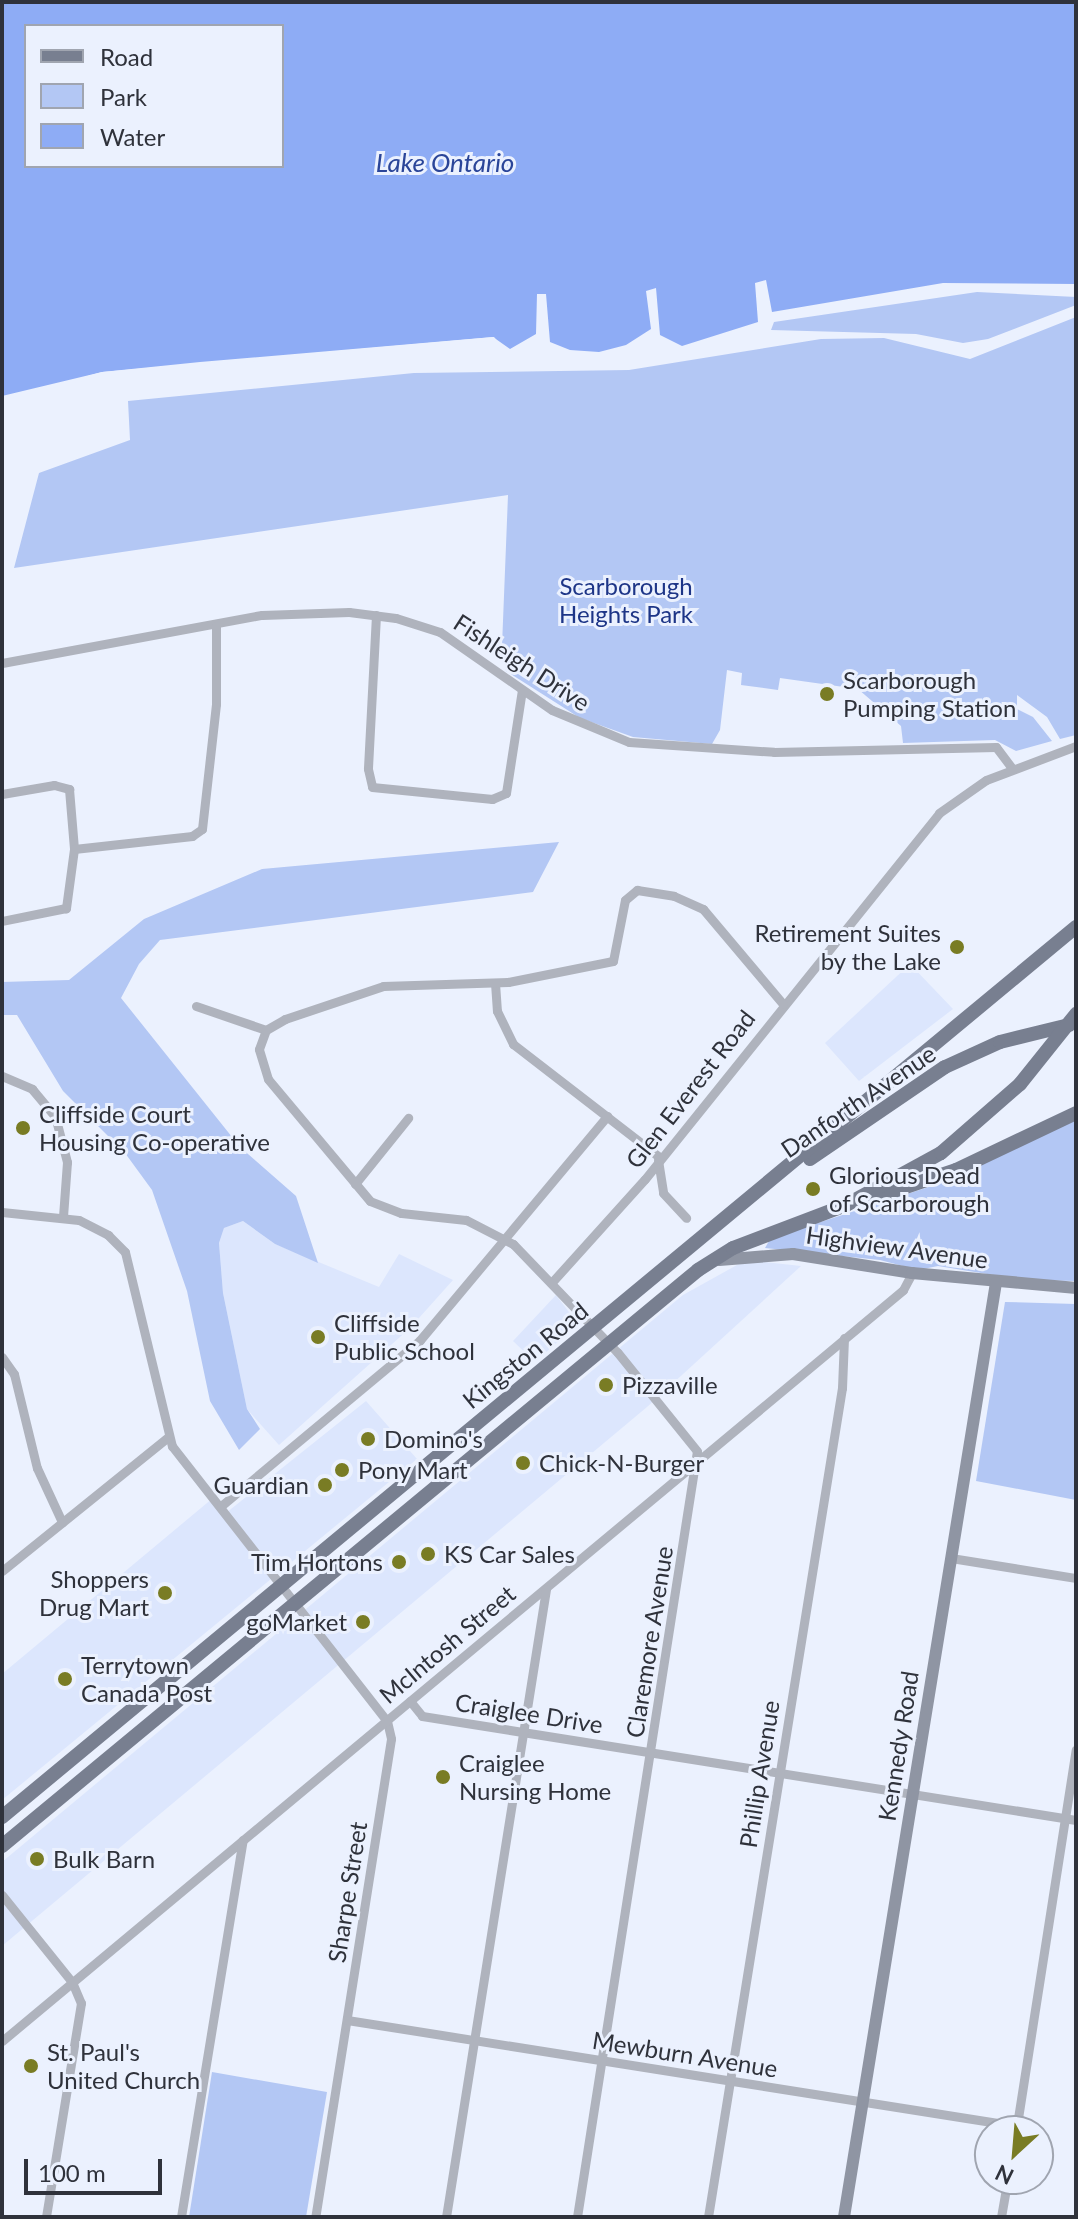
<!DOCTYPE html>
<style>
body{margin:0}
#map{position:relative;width:1078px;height:2219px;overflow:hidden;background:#ebf1fe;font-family:Lato,sans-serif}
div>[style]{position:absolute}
.built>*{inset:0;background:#dce6fd}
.green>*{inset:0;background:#b3c7f4}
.water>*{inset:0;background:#8eacf5}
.pier>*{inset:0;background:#ebf1fe}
.street>*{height:9px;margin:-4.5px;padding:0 4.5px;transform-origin:4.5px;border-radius:4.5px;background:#afb3bd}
.secondary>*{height:12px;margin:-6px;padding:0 6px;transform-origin:6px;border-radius:6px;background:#8f95a3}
.primary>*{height:14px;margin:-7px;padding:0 7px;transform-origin:7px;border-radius:7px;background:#787f90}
.dots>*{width:22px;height:22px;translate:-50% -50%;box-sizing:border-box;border:4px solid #ebf1fe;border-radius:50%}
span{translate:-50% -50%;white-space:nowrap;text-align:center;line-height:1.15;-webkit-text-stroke:6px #ebf1fe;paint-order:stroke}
.park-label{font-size:24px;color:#1d3587}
.street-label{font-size:24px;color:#2f323b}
.poi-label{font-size:24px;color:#2f323b}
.left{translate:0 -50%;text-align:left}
.right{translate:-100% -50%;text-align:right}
.water-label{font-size:26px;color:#2a4599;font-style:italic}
.frame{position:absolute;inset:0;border:4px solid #2f323b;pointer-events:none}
.legend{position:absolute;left:24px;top:24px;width:260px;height:144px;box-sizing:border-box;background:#ebf1fe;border:2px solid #a0a5b0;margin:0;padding:10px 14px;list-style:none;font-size:24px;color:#2f323b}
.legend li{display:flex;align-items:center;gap:16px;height:40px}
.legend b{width:40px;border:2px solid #a0a5b0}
.north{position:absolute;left:974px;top:2115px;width:80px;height:80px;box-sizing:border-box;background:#ebf1fe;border:2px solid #a0a5b0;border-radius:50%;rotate:206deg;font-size:22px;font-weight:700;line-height:32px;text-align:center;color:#2f323b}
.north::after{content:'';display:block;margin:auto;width:28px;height:36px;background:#797c24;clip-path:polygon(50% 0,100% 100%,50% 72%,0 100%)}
.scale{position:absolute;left:24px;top:2159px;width:138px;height:36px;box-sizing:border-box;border:4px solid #2f323b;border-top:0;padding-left:10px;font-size:24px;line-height:28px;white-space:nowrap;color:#2f323b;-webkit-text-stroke:6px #ebf1fe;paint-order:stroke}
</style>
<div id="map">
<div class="built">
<i style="clip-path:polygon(910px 964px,953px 1009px,859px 1081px,825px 1043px)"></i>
<i style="clip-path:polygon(243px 1221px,275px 1244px,379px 1287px,399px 1254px,453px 1280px,410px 1328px,279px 1445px,247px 1409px,223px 1293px,219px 1243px,224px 1228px)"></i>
<i style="clip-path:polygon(746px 1260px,801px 1266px,647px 1407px,2px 1946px,2px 1862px,683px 1295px)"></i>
<i style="clip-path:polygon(556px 1295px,578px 1324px,535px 1362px,513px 1341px)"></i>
<i style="clip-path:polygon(366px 1401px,417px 1459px,2px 1800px,2px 1674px,213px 1498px,226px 1513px)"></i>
</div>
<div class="green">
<i style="clip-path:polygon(977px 292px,1076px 297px,1076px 305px,988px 339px,963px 343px,916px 334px,771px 330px,774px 322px)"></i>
<i style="clip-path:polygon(1076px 317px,1076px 735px,1060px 739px,1047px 717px,1017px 695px,1017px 709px,1033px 717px,1052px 741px,1016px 751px,995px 740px,903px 743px,901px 726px,858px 689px,780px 678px,778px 690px,741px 685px,742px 673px,727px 670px,720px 730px,712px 744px,633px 737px,580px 718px,506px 671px,502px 646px,508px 495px,14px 568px,39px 473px,130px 440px,128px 401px,414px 373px,629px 370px,821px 339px,884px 338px,970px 359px)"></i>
<i style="clip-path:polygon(559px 842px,533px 892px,160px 940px,139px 964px,121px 998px,240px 1147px,296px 1196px,318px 1263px,275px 1244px,243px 1221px,224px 1228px,219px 1243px,223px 1293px,247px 1409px,260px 1429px,239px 1450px,210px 1401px,187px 1291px,152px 1190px,125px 1153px,63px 1091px,17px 1015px,2px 1015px,2px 982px,69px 980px,144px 919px,262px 869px)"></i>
<i style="clip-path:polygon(1076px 1119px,1076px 1281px,1024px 1280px,938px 1266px,918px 1270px,880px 1260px,765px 1248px,769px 1241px,793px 1231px,938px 1184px)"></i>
<i style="clip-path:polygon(1005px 1302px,1076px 1304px,1076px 1500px,976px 1481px)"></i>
<i style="clip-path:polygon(212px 2072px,327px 2092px,306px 2217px,189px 2217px)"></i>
</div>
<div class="water">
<i style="clip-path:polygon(evenodd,2px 2px,1076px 2px,1076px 284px,943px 283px,772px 312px,766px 280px,755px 283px,758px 322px,682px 346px,660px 335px,656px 288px,646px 291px,651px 329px,626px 345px,599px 352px,570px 350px,550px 342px,546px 294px,537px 294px,536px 334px,510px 349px,493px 337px,200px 362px,102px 372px,2px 396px,2px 2px,26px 26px,282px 26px,282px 166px,26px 166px,26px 26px)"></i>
</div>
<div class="pier">
<i style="clip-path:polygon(494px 337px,504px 349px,492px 341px,200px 366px,103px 376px,2px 400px,102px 372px)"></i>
</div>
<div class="street">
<i style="left:376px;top:615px;width:154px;rotate:93deg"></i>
<i style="left:368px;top:769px;width:18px;rotate:77deg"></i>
<i style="left:372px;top:787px;width:121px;rotate:5.7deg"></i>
<i style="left:492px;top:799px;width:15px;rotate:-23deg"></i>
<i style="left:506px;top:793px;width:104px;rotate:-81.2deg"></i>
<i style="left:2px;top:663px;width:264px;rotate:-10.5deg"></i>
<i style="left:262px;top:615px;width:87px;rotate:-2deg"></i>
<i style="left:349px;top:612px;width:47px;rotate:7.3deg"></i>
<i style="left:396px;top:618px;width:46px;rotate:17.7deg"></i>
<i style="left:440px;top:632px;width:136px;rotate:34.9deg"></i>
<i style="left:552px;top:710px;width:83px;rotate:22.6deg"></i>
<i style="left:629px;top:742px;width:145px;rotate:3.9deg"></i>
<i style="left:774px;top:752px;width:222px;rotate:-1.3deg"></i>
<i style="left:996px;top:747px;width:26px;rotate:53deg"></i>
<i style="left:2px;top:794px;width:53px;rotate:-9.8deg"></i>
<i style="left:54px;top:785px;width:16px;rotate:15deg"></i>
<i style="left:69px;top:789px;width:60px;rotate:85.2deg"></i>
<i style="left:74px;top:849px;width:60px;rotate:97.7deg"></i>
<i style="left:66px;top:908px;width:65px;rotate:168.5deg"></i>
<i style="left:74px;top:849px;width:119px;rotate:-6.3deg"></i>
<i style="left:192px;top:836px;width:12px;rotate:-35deg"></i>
<i style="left:202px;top:829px;width:126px;rotate:-83.6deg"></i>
<i style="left:216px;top:704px;width:78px;rotate:-90deg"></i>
<i style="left:495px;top:983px;width:28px;rotate:86deg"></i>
<i style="left:497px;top:1011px;width:37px;rotate:64deg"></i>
<i style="left:513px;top:1044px;width:185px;rotate:37.7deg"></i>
<i style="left:196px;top:1006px;width:74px;rotate:18.9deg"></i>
<i style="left:2px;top:1076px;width:33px;rotate:23deg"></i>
<i style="left:32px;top:1089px;width:35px;rotate:50deg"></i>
<i style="left:55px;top:1116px;width:48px;rotate:75.4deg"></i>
<i style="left:67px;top:1162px;width:55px;rotate:94.2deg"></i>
<i style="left:658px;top:1160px;width:33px;rotate:81deg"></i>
<i style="left:663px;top:1193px;width:34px;rotate:47deg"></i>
<i style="left:355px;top:1184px;width:85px;rotate:-51.2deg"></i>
<i style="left:2px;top:1212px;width:77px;rotate:5.9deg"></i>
<i style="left:79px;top:1220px;width:33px;rotate:27deg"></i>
<i style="left:108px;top:1235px;width:24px;rotate:45deg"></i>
<i style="left:125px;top:1252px;width:200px;rotate:76.4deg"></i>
<i style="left:172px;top:1446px;width:349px;rotate:52deg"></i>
<i style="left:387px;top:1721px;width:18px;rotate:77deg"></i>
<i style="left:391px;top:1739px;width:484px;rotate:99deg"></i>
<i style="left:553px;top:1281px;width:137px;rotate:-48deg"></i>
<i style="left:645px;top:1179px;width:469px;rotate:-51.2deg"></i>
<i style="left:939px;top:813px;width:57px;rotate:-35.1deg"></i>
<i style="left:986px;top:780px;width:96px;rotate:-20.7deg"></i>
<i style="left:2px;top:1357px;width:21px;rotate:55deg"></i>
<i style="left:14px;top:1374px;width:97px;rotate:76.3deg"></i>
<i style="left:37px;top:1468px;width:60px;rotate:65.2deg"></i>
<i style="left:221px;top:1506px;width:259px;rotate:-39.8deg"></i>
<i style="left:420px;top:1340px;width:292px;rotate:-50.1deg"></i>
<i style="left:951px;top:1558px;width:127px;rotate:9.1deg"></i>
<i style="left:2px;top:1571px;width:213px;rotate:-38.9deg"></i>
<i style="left:410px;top:1701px;width:19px;rotate:51deg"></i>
<i style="left:422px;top:1716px;width:662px;rotate:9.04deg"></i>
<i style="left:2px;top:1895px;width:112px;rotate:51.2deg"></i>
<i style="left:72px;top:1982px;width:23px;rotate:67deg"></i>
<i style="left:81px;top:2003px;width:217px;rotate:99.3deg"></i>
<i style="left:347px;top:2020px;width:678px;rotate:8.99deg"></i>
<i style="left:2px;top:2041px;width:1173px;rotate:-39.81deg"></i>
<i style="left:903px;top:1290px;width:19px;rotate:-62deg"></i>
<i style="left:1016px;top:2131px;width:386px;rotate:-81.1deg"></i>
<i style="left:181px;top:2217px;width:382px;rotate:-80.7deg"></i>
<i style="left:446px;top:2217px;width:636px;rotate:-80.95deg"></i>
<i style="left:577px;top:2217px;width:775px;rotate:-81.1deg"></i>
<i style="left:697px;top:1451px;width:127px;rotate:-128.9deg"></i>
<i style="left:617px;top:1352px;width:150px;rotate:-133.9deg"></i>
<i style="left:513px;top:1244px;width:53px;rotate:-152.9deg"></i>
<i style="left:466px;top:1220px;width:65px;rotate:-173.9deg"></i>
<i style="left:401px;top:1213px;width:33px;rotate:-159deg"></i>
<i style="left:370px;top:1201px;width:159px;rotate:-129.9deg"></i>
<i style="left:268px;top:1079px;width:31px;rotate:-107deg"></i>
<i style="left:259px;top:1049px;width:20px;rotate:-70deg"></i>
<i style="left:266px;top:1030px;width:22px;rotate:-30deg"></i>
<i style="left:285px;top:1019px;width:103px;rotate:-18.6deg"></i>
<i style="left:383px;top:986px;width:125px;rotate:-1.8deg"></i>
<i style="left:508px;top:982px;width:107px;rotate:-11.3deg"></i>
<i style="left:613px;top:961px;width:62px;rotate:-78.9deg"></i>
<i style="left:625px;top:900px;width:16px;rotate:-40deg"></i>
<i style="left:637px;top:890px;width:37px;rotate:9deg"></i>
<i style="left:674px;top:896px;width:32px;rotate:24deg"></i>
<i style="left:703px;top:909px;width:124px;rotate:49.9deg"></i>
<i style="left:708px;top:2217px;width:840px;rotate:-80.82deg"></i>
<i style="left:842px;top:1388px;width:50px;rotate:-87.7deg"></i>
<i style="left:1001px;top:2217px;width:39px;rotate:-80deg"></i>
</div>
<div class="secondary">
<i style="left:719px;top:1260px;width:74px;rotate:-4.6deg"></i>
<i style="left:793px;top:1254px;width:121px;rotate:9.1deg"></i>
<i style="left:912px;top:1273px;width:165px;rotate:5.2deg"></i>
<i style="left:844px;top:2217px;width:946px;rotate:-80.76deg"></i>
</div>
<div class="primary">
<i style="left:810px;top:1159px;width:163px;rotate:-34.3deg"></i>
<i style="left:945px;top:1067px;width:60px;rotate:-24.4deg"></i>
<i style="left:1000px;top:1042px;width:71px;rotate:-13.8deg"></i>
<i style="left:873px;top:1198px;width:88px;rotate:-18.6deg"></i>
<i style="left:956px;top:1170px;width:133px;rotate:-25.4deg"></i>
<i style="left:2px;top:1817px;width:1395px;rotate:-39.65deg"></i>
<i style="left:2px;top:1846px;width:903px;rotate:-39.61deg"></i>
<i style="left:698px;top:1270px;width:41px;rotate:-32.2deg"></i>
<i style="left:733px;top:1248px;width:121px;rotate:-20.8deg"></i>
<i style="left:846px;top:1205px;width:108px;rotate:-28.7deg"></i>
<i style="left:941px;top:1153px;width:105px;rotate:-41.1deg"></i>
<i style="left:1020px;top:1084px;width:90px;rotate:-51.3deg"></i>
</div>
<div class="dots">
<i style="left:827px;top:694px;background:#797c24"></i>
<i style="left:957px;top:947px;background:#797c24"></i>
<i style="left:23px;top:1128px;background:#797c24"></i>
<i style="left:813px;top:1189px;background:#797c24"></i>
<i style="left:318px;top:1337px;background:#797c24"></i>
<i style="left:606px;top:1385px;background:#797c24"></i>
<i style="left:368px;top:1439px;background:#797c24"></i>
<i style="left:523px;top:1463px;background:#797c24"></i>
<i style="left:342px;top:1470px;background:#797c24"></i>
<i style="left:325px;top:1485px;background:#797c24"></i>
<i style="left:428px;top:1554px;background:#797c24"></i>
<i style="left:399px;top:1562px;background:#797c24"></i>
<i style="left:165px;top:1593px;background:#797c24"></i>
<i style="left:363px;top:1622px;background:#797c24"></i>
<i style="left:65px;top:1679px;background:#797c24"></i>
<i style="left:443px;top:1777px;background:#797c24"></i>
<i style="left:37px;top:1859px;background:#797c24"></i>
<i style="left:31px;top:2066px;background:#797c24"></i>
</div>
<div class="park-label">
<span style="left:626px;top:600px">Scarborough<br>Heights Park</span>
</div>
<div class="street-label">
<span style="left:522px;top:662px;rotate:33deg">Fishleigh Drive</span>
<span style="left:690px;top:1089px;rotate:-52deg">Glen Everest Road</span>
<span style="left:858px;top:1101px;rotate:-34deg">Danforth Avenue</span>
<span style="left:897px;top:1247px;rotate:8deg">Highview Avenue</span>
<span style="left:525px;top:1355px;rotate:-39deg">Kingston Road</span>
<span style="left:649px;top:1642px;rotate:-81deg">Claremore Avenue</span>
<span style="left:447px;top:1644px;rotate:-40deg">McIntosh Street</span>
<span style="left:529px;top:1713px;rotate:9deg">Craiglee Drive</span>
<span style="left:898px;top:1746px;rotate:-81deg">Kennedy Road</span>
<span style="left:759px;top:1774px;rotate:-81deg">Phillip Avenue</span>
<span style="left:347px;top:1892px;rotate:-81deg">Sharpe Street</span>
<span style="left:685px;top:2054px;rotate:9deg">Mewburn Avenue</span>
</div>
<div class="poi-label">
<span class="left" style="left:843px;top:694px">Scarborough<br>Pumping Station</span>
<span class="right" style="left:941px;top:947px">Retirement Suites<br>by the Lake</span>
<span class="left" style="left:39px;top:1128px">Cliffside Court<br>Housing Co-operative</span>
<span class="left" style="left:829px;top:1189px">Glorious Dead<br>of Scarborough</span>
<span class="left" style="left:334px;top:1337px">Cliffside<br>Public School</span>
<span class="left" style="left:622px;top:1385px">Pizzaville</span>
<span class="left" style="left:384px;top:1439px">Domino's</span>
<span class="left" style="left:539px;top:1463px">Chick-N-Burger</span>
<span class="left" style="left:358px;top:1470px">Pony Mart</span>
<span class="right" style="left:309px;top:1485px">Guardian</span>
<span class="left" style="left:444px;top:1554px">KS Car Sales</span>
<span class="right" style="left:383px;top:1562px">Tim Hortons</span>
<span class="right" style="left:149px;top:1593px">Shoppers<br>Drug Mart</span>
<span class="right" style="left:347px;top:1622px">goMarket</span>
<span class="left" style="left:81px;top:1679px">Terrytown<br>Canada Post</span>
<span class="left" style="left:459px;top:1777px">Craiglee<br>Nursing Home</span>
<span class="left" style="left:53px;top:1859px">Bulk Barn</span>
<span class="left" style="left:47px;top:2066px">St. Paul's<br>United Church</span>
</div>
<div class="water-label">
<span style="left:445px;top:163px">Lake Ontario</span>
</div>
<div class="frame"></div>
<ul class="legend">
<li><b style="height:10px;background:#787f90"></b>Road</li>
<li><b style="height:22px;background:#b3c7f4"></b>Park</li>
<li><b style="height:22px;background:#8eacf5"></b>Water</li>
</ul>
<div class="north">N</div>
<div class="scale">100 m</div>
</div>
